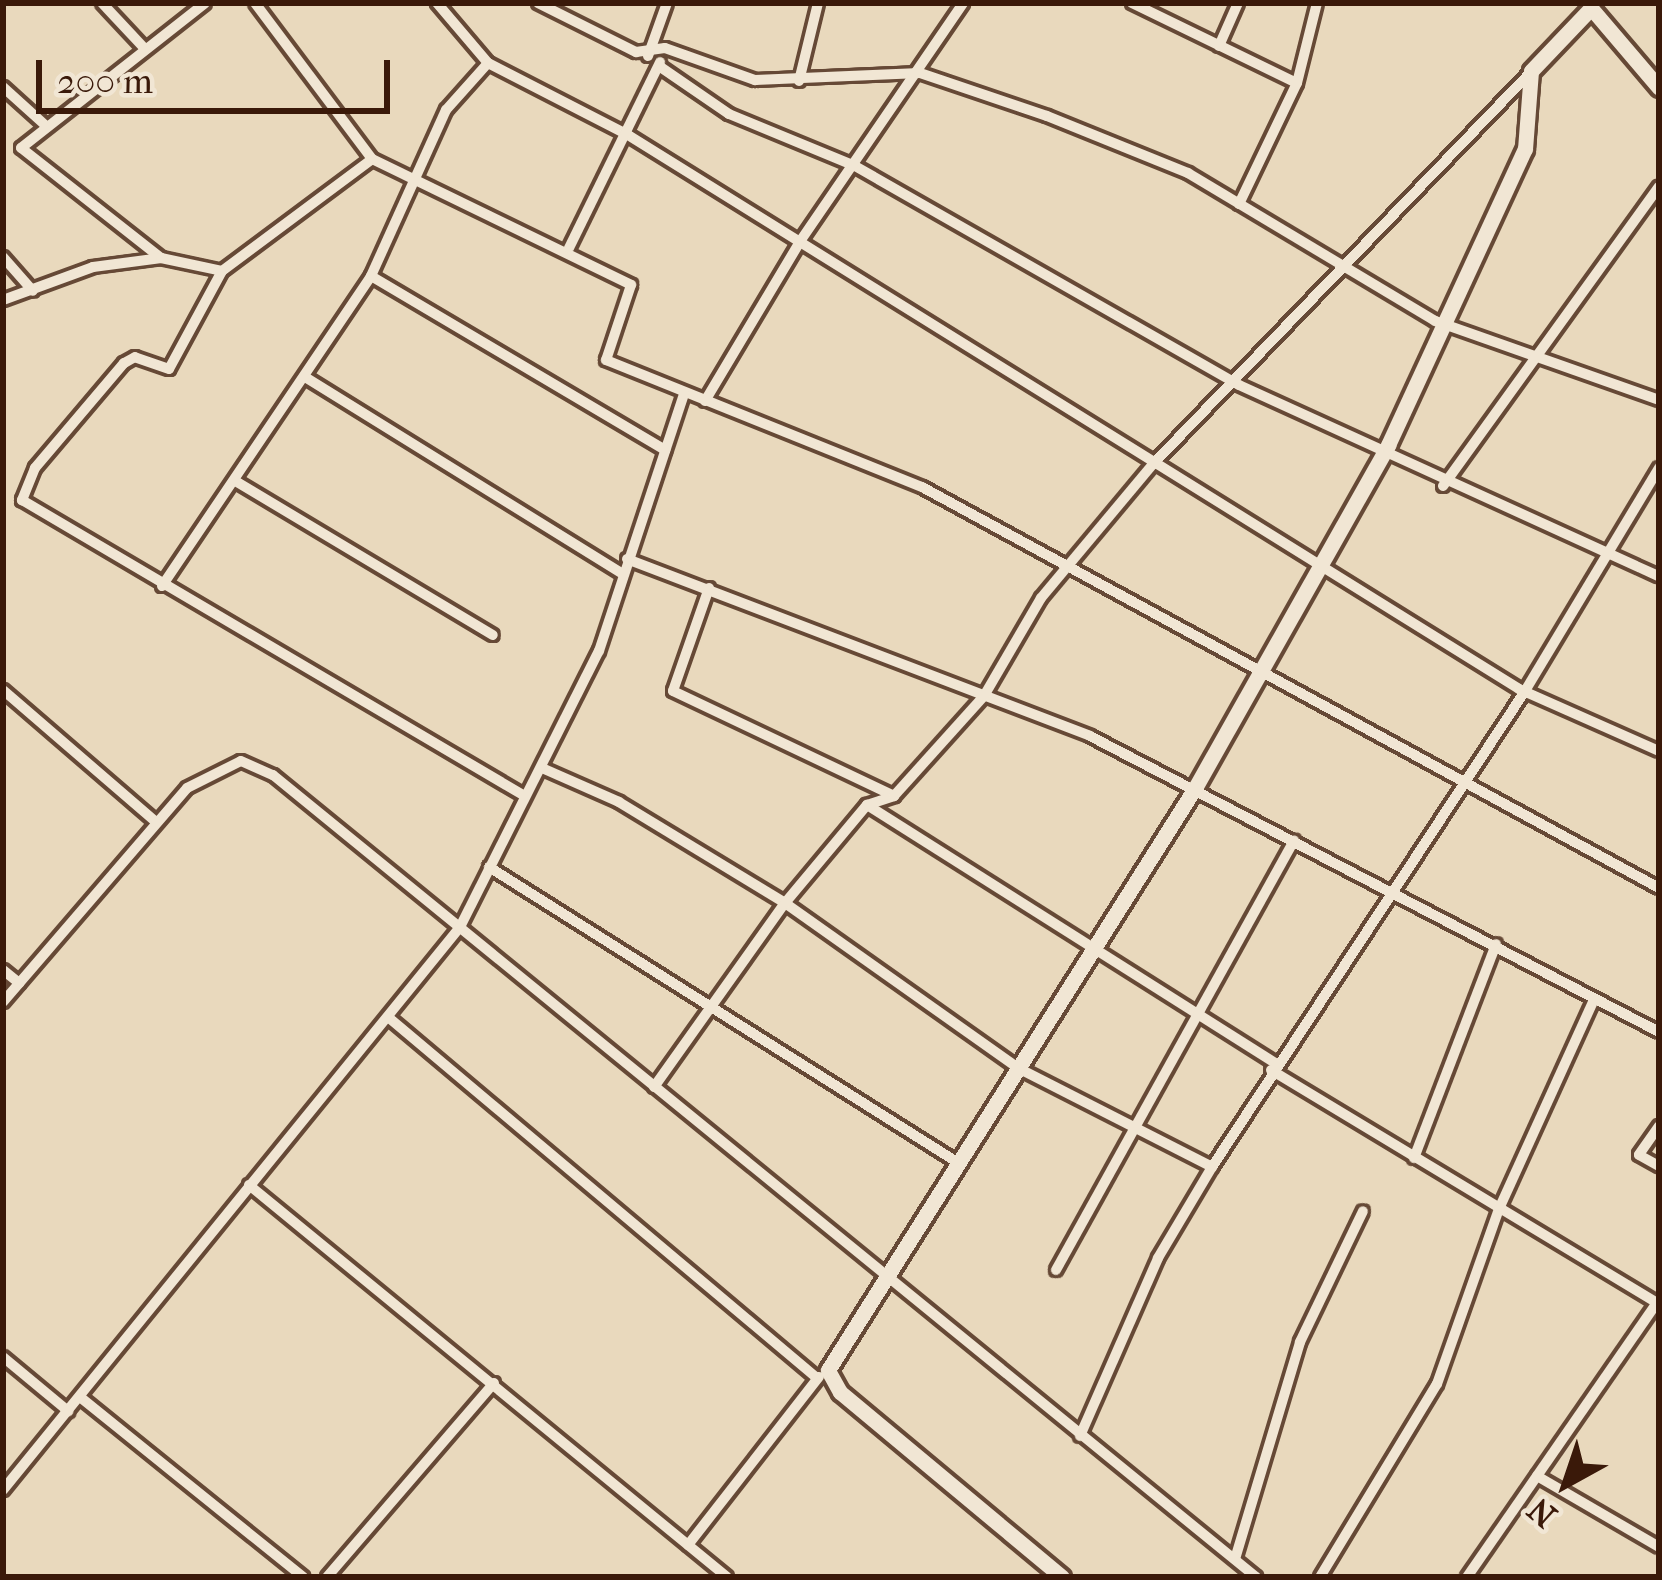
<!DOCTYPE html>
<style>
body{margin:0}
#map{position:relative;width:1662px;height:1580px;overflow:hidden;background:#e9d9bd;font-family:"IM FELL French Canon",serif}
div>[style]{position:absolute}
.roads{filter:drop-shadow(3px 0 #664936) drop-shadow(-3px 0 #664936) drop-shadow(0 3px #664936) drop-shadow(0 -3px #664936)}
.street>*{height:10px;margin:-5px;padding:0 5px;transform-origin:5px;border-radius:5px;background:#f1e6d4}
.secondary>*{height:15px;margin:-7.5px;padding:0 7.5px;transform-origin:7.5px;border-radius:7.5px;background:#f1e6d4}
span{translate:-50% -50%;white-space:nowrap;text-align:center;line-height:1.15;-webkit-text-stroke:10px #f1e6d4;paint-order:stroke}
.frame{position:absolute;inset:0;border:6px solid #3a1909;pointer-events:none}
.north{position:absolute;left:1506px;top:1424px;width:120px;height:120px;-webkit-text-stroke:9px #f1e6d4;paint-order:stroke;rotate:220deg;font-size:33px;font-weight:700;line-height:48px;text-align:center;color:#3a1909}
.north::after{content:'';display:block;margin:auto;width:42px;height:54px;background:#3a1909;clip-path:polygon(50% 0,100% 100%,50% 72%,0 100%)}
.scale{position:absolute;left:36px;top:60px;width:354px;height:54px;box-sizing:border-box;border:6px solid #3a1909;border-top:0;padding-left:15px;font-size:36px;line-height:42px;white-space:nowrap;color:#3a1909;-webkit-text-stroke:9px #f1e6d4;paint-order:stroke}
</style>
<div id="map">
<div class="roads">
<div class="street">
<i style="left:102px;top:3px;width:63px;rotate:46.9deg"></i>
<i style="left:255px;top:3px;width:195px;rotate:53.1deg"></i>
<i style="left:372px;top:159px;width:288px;rotate:25.9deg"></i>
<i style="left:631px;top:285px;width:79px;rotate:108.4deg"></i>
<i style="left:606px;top:360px;width:341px;rotate:21.9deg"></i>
<i style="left:922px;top:487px;width:839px;rotate:28.55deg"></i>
<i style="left:538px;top:3px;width:110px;rotate:26.6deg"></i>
<i style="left:636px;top:52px;width:29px;rotate:-8deg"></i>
<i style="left:665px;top:48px;width:96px;rotate:19.6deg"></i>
<i style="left:755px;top:80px;width:165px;rotate:-2.4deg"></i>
<i style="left:920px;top:73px;width:134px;rotate:18.7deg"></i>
<i style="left:1047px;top:116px;width:152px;rotate:22deg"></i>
<i style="left:1188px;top:173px;width:288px;rotate:30.9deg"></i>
<i style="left:1435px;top:321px;width:238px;rotate:19.4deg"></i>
<i style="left:1132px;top:3px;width:183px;rotate:25.9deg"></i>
<i style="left:1219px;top:46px;width:47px;rotate:-66.2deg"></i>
<i style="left:648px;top:56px;width:56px;rotate:-70.3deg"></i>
<i style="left:488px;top:63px;width:157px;rotate:27.2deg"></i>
<i style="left:628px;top:135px;width:1049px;rotate:31.87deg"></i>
<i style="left:1519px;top:689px;width:153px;rotate:23.9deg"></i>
<i style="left:659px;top:66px;width:85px;rotate:34.4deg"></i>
<i style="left:729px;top:114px;width:136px;rotate:22.4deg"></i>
<i style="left:855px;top:166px;width:442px;rotate:29.7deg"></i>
<i style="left:1239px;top:385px;width:461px;rotate:24.5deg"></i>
<i style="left:799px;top:81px;width:80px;rotate:-76.3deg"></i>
<i style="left:3px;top:87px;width:55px;rotate:42.1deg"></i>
<i style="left:1239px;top:204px;width:134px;rotate:-64.4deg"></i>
<i style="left:1297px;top:83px;width:82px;rotate:-76deg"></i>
<i style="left:569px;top:248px;width:207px;rotate:-63.9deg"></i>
<i style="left:3px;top:257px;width:45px;rotate:48.6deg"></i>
<i style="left:161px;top:258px;width:178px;rotate:-141.8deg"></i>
<i style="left:21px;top:148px;width:234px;rotate:-38.2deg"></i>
<i style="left:222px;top:271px;width:111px;rotate:118.4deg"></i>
<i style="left:169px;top:369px;width:36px;rotate:-161deg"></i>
<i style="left:135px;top:357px;width:13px;rotate:151deg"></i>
<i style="left:124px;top:363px;width:138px;rotate:130.3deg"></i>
<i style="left:35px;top:468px;width:35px;rotate:112deg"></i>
<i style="left:22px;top:500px;width:581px;rotate:30.49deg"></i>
<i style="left:371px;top:276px;width:342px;rotate:30.6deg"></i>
<i style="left:3px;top:300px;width:96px;rotate:-20.1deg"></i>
<i style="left:93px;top:267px;width:69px;rotate:-7.5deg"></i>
<i style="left:161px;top:258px;width:62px;rotate:12deg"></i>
<i style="left:222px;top:271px;width:187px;rotate:-36.7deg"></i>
<i style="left:305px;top:377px;width:375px;rotate:31.8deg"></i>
<i style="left:705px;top:401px;width:187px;rotate:-59.2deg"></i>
<i style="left:801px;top:240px;width:287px;rotate:-55.6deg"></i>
<i style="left:237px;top:482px;width:298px;rotate:30.9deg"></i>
<i style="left:1443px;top:486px;width:369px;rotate:-54.2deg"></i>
<i style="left:627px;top:559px;width:496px;rotate:20.9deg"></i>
<i style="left:1090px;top:736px;width:641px;rotate:27.48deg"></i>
<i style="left:162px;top:586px;width:374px;rotate:-56deg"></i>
<i style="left:371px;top:276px;width:182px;rotate:-65.7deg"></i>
<i style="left:446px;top:110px;width:63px;rotate:-48.2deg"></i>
<i style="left:488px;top:63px;width:79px;rotate:-130.4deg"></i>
<i style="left:709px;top:588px;width:109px;rotate:109.3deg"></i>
<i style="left:673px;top:691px;width:245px;rotate:25.4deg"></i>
<i style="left:3px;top:690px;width:201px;rotate:40.8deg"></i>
<i style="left:542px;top:768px;width:84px;rotate:23.8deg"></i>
<i style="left:619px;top:802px;width:194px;rotate:31.3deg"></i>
<i style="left:785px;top:903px;width:286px;rotate:35.3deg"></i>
<i style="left:1018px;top:1068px;width:218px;rotate:27deg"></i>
<i style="left:867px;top:805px;width:483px;rotate:32.3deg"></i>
<i style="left:489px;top:867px;width:557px;rotate:32.23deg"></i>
<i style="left:3px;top:970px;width:21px;rotate:39deg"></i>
<i style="left:3px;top:1002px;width:282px;rotate:-49.3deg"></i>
<i style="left:187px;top:788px;width:60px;rotate:-26.6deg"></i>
<i style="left:241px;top:761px;width:35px;rotate:24deg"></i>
<i style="left:273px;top:775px;width:1269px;rotate:39.21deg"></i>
<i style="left:388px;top:1017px;width:561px;rotate:40.08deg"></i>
<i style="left:1271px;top:1070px;width:453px;rotate:31.1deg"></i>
<i style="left:654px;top:1087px;width:226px;rotate:-54.6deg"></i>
<i style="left:785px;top:903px;width:128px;rotate:-50.1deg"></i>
<i style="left:867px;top:805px;width:28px;rotate:-18deg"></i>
<i style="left:894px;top:796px;width:135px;rotate:-48deg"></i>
<i style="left:984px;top:696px;width:113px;rotate:-59.8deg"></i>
<i style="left:1041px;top:598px;width:175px;rotate:-50.1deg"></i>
<i style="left:1153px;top:464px;width:542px;rotate:-46.05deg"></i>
<i style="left:1659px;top:1126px;width:35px;rotate:125deg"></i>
<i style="left:1639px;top:1155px;width:23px;rotate:29deg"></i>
<i style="left:1414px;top:1158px;width:229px;rotate:-69deg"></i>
<i style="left:249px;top:1185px;width:618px;rotate:39.35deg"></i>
<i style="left:1056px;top:1270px;width:491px;rotate:-61deg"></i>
<i style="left:3px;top:1357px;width:85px;rotate:39.7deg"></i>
<i style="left:80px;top:1397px;width:287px;rotate:38.9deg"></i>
<i style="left:1080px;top:1436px;width:194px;rotate:-66.3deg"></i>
<i style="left:1158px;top:1258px;width:106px;rotate:-59.3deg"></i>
<i style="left:1212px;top:1167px;width:570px;rotate:-56.67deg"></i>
<i style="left:1525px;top:691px;width:260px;rotate:-59deg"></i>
<i style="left:1537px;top:1476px;width:141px;rotate:30.2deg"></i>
<i style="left:3px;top:1490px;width:725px;rotate:-50.93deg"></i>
<i style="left:460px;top:927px;width:309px;rotate:-63.3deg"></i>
<i style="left:599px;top:651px;width:271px;rotate:-71.7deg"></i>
<i style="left:688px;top:1545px;width:213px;rotate:-52.1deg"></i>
<i style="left:1235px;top:1559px;width:227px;rotate:-73.3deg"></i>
<i style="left:1300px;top:1342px;width:145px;rotate:-64.3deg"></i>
<i style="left:327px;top:1577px;width:256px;rotate:-49.3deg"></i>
<i style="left:1320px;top:1577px;width:226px;rotate:-58.8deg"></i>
<i style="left:1437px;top:1384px;width:186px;rotate:-70.5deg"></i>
<i style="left:1499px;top:1209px;width:230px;rotate:-65.6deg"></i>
<i style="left:1467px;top:1577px;width:333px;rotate:-55.3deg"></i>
</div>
<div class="secondary">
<i style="left:1062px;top:1577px;width:289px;rotate:-140.2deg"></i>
<i style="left:840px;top:1392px;width:25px;rotate:-119deg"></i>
<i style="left:828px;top:1370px;width:688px;rotate:-57.77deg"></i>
<i style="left:1195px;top:788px;width:394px;rotate:-60.6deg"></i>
<i style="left:1388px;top:445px;width:326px;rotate:-65.2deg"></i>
<i style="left:1525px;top:149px;width:78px;rotate:-85.6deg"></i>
<i style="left:1531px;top:71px;width:87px;rotate:-46.4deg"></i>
<i style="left:1591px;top:8px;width:105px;rotate:49.6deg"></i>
</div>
</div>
<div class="frame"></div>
<div class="north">N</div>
<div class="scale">200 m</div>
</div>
